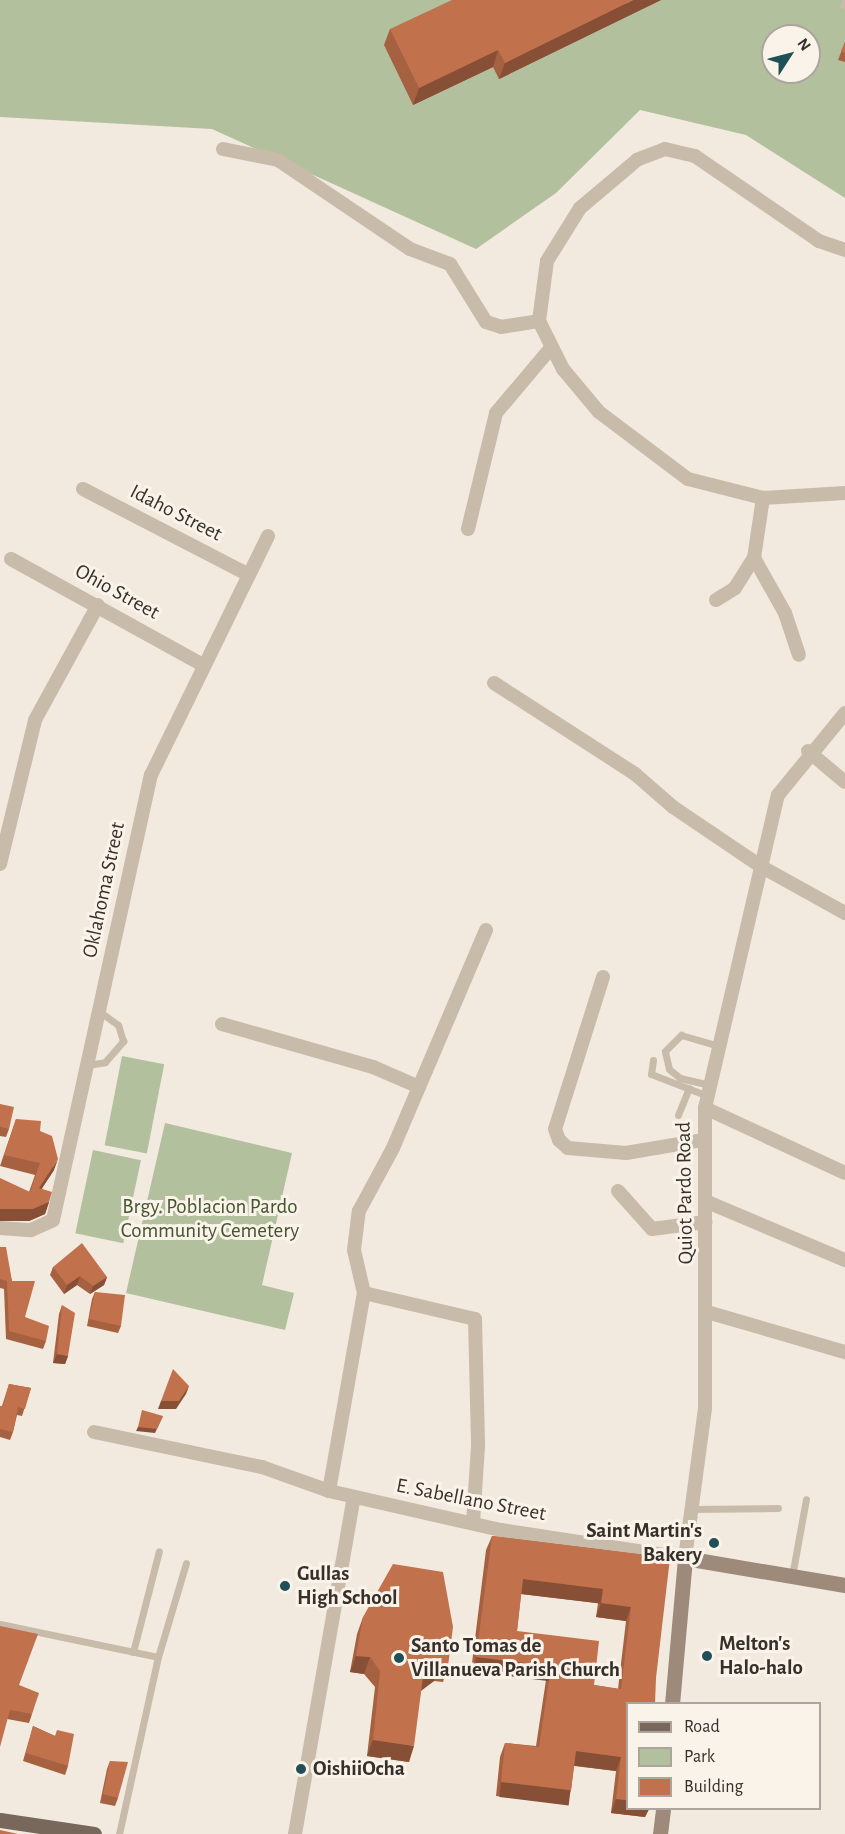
<!DOCTYPE html>
<style>
body{margin:0}
#map{position:relative;width:845px;height:1834px;overflow:hidden;background:#f2eade;font-family:"Alegreya Sans",sans-serif}
div>[style]{position:absolute}
.green>*{inset:0;background:#b2c09e;transform-origin:0 0}
.lane>*{height:7px;margin:-3.5px;padding:0 3.5px;transform-origin:3.5px;border-radius:3.5px;background:#c9bbaa}
.street>*{height:14px;margin:-7px;padding:0 7px;transform-origin:7px;border-radius:7px;background:#c9bbaa}
.secondary>*{height:15px;margin:-7.5px;padding:0 7.5px;transform-origin:7.5px;border-radius:7.5px;background:#9d8a7b}
.primary>*{height:15px;margin:-7.5px;padding:0 7.5px;transform-origin:7.5px;border-radius:7.5px;background:#78675b}
.wall>*{inset:0;background:#a66141}
.shaded-wall>*{inset:0;background:#874f35;transform-origin:0 0}
.building>*{inset:0;background:#c1714c}
.dots>*{width:16px;height:16px;translate:-50% -50%;box-sizing:border-box;border:3px solid #f9f3ea;border-radius:50%}
span{translate:-50% -50%;white-space:nowrap;text-align:center;line-height:1.15;-webkit-text-stroke:6px #f9f3ea;paint-order:stroke}
.street-label{font-size:21px;color:#372f29}
.park-label{font-size:21px;color:#43542e}
.poi-label{font-size:21px;color:#372f29;font-weight:700}
.right{translate:-100% -50%;text-align:right}
.left{translate:0 -50%;text-align:left}
.legend{position:absolute;left:626px;top:1702px;width:195px;height:108px;box-sizing:border-box;background:#f9f3ea;border:2px solid #aba59d;margin:0;padding:8px 10px;list-style:none;font-size:18px;color:#372f29}
.legend li{display:flex;align-items:center;gap:12px;height:30px}
.legend b{width:30px;border:2px solid #aba59d}
.north{position:absolute;left:761px;top:24px;width:60px;height:60px;box-sizing:border-box;background:#f9f3ea;border:2px solid #aba59d;border-radius:50%;rotate:54deg;font-size:16px;font-weight:700;line-height:24px;text-align:center;color:#372f29}
.north::after{content:'';display:block;margin:auto;width:21px;height:27px;background:#205057;clip-path:polygon(50% 0,100% 100%,50% 72%,0 100%)}
</style>
<div id="map">
<div class="green">
<i style="clip-path:polygon(evenodd,0 0,845px 0,845px 198px,746px 135px,640px 110px,556px 193px,476px 249px,212px 129px,0 117px,0 0,773px 36px,809px 36px,809px 72px,773px 72px,773px 36px)"></i>
<i style="left:122px;top:1056px;width:43px;height:91px;rotate:11deg"></i>
<i style="clip-path:polygon(165px 1123px,292px 1153px,262px 1285px,294px 1293px,285px 1330px,126px 1293px)"></i>
<i style="left:93px;top:1150px;width:49px;height:85px;rotate:12deg"></i>
</div>
<div class="lane">
<i style="left:843px;top:5px;width:4px;rotate:-63deg"></i>
<i style="left:653px;top:1060px;width:14px;rotate:98deg"></i>
<i style="left:651px;top:1074px;width:61px;rotate:21.1deg"></i>
<i style="left:87px;top:1065px;width:18px;rotate:-9deg"></i>
<i style="left:105px;top:1062px;width:28px;rotate:-49deg"></i>
<i style="left:123px;top:1041px;width:17px;rotate:-107deg"></i>
<i style="left:118px;top:1025px;width:24px;rotate:-144deg"></i>
<i style="left:710px;top:1085px;width:31px;rotate:-167deg"></i>
<i style="left:680px;top:1078px;width:14px;rotate:-141deg"></i>
<i style="left:669px;top:1069px;width:18px;rotate:-103deg"></i>
<i style="left:665px;top:1051px;width:23px;rotate:-45deg"></i>
<i style="left:681px;top:1035px;width:40px;rotate:16deg"></i>
<i style="left:678px;top:1115px;width:29px;rotate:-68deg"></i>
<i style="left:693px;top:1509px;width:85px;rotate:-0.7deg"></i>
<i style="left:792px;top:1576px;width:78px;rotate:-79.7deg"></i>
<i style="left:0;top:1624px;width:161px;rotate:11.8deg"></i>
<i style="left:133px;top:1652px;width:104px;rotate:-75.6deg"></i>
<i style="left:119px;top:1834px;width:181px;rotate:-77.6deg"></i>
<i style="left:158px;top:1657px;width:98px;rotate:-73.4deg"></i>
</div>
<div class="street">
<i style="left:223px;top:149px;width:56px;rotate:11.3deg"></i>
<i style="left:278px;top:160px;width:159px;rotate:34deg"></i>
<i style="left:410px;top:249px;width:43px;rotate:20.6deg"></i>
<i style="left:450px;top:264px;width:68px;rotate:58.2deg"></i>
<i style="left:486px;top:322px;width:16px;rotate:18deg"></i>
<i style="left:501px;top:327px;width:38px;rotate:-9deg"></i>
<i style="left:845px;top:250px;width:28px;rotate:-161deg"></i>
<i style="left:819px;top:241px;width:150px;rotate:-145.6deg"></i>
<i style="left:695px;top:156px;width:31px;rotate:-167deg"></i>
<i style="left:665px;top:149px;width:30px;rotate:159deg"></i>
<i style="left:637px;top:160px;width:75px;rotate:139.9deg"></i>
<i style="left:580px;top:208px;width:62px;rotate:121.9deg"></i>
<i style="left:547px;top:261px;width:61px;rotate:97.6deg"></i>
<i style="left:539px;top:321px;width:54px;rotate:63.4deg"></i>
<i style="left:563px;top:369px;width:56px;rotate:50.1deg"></i>
<i style="left:599px;top:412px;width:111px;rotate:37deg"></i>
<i style="left:688px;top:479px;width:77px;rotate:14.2deg"></i>
<i style="left:763px;top:498px;width:82px;rotate:-3.5deg"></i>
<i style="left:83px;top:489px;width:187px;rotate:27.4deg"></i>
<i style="left:468px;top:529px;width:119px;rotate:-76.4deg"></i>
<i style="left:496px;top:413px;width:84px;rotate:-49.8deg"></i>
<i style="left:754px;top:558px;width:63px;rotate:60.6deg"></i>
<i style="left:785px;top:613px;width:44px;rotate:71.6deg"></i>
<i style="left:11px;top:559px;width:219px;rotate:28.9deg"></i>
<i style="left:716px;top:600px;width:22px;rotate:-32deg"></i>
<i style="left:735px;top:588px;width:36px;rotate:-58deg"></i>
<i style="left:754px;top:558px;width:61px;rotate:-81.5deg"></i>
<i style="left:494px;top:683px;width:168px;rotate:32.8deg"></i>
<i style="left:635px;top:774px;width:50px;rotate:41deg"></i>
<i style="left:673px;top:807px;width:107px;rotate:34deg"></i>
<i style="left:762px;top:867px;width:95px;rotate:29deg"></i>
<i style="left:808px;top:751px;width:48px;rotate:40deg"></i>
<i style="left:0;top:864px;width:148px;rotate:-76.3deg"></i>
<i style="left:35px;top:720px;width:131px;rotate:-61.3deg"></i>
<i style="left:603px;top:977px;width:159px;rotate:107.5deg"></i>
<i style="left:555px;top:1129px;width:12px;rotate:70deg"></i>
<i style="left:559px;top:1140px;width:12px;rotate:42deg"></i>
<i style="left:568px;top:1148px;width:58px;rotate:4.9deg"></i>
<i style="left:626px;top:1153px;width:77px;rotate:-9.7deg"></i>
<i style="left:222px;top:1024px;width:157px;rotate:15.9deg"></i>
<i style="left:373px;top:1067px;width:50px;rotate:23.5deg"></i>
<i style="left:705px;top:1108px;width:154px;rotate:24.9deg"></i>
<i style="left:618px;top:1191px;width:51px;rotate:48.2deg"></i>
<i style="left:652px;top:1229px;width:54px;rotate:-7.4deg"></i>
<i style="left:705px;top:1201px;width:152px;rotate:22.9deg"></i>
<i style="left:0;top:1228px;width:31px;rotate:4deg"></i>
<i style="left:31px;top:1230px;width:24px;rotate:-24deg"></i>
<i style="left:53px;top:1220px;width:456px;rotate:-77.6deg"></i>
<i style="left:151px;top:775px;width:266px;rotate:-63.9deg"></i>
<i style="left:364px;top:1293px;width:114px;rotate:13.2deg"></i>
<i style="left:475px;top:1319px;width:127px;rotate:88.6deg"></i>
<i style="left:478px;top:1446px;width:77px;rotate:93.7deg"></i>
<i style="left:707px;top:1312px;width:144px;rotate:16.2deg"></i>
<i style="left:94px;top:1432px;width:172px;rotate:11.8deg"></i>
<i style="left:262px;top:1467px;width:71px;rotate:19.7deg"></i>
<i style="left:329px;top:1491px;width:176px;rotate:12.8deg"></i>
<i style="left:501px;top:1530px;width:186px;rotate:8.7deg"></i>
<i style="left:685px;top:1558px;width:150px;rotate:-82.4deg"></i>
<i style="left:705px;top:1409px;width:301px;rotate:-90deg"></i>
<i style="left:705px;top:1108px;width:321px;rotate:-76.9deg"></i>
<i style="left:778px;top:795px;width:106px;rotate:-50.7deg"></i>
<i style="left:329px;top:1491px;width:201px;rotate:-80deg"></i>
<i style="left:364px;top:1293px;width:44px;rotate:-103.1deg"></i>
<i style="left:354px;top:1250px;width:39px;rotate:-83deg"></i>
<i style="left:359px;top:1211px;width:72px;rotate:-61.6deg"></i>
<i style="left:393px;top:1148px;width:237px;rotate:-66.9deg"></i>
<i style="left:295px;top:1834px;width:342px;rotate:-80.1deg"></i>
</div>
<div class="secondary">
<i style="left:672px;top:1704px;width:147px;rotate:-84.9deg"></i>
<i style="left:685px;top:1558px;width:162px;rotate:9.6deg"></i>
<i style="left:660px;top:1834px;width:26px;rotate:-83deg"></i>
</div>
<div class="primary">
<i style="left:0;top:1820px;width:95px;rotate:8.5deg"></i>
</div>
<div class="wall">
<i style="clip-path:polygon(661px 0,499px 79px,493px 67px,413px 105px,384px 45px,390px 29px)"></i>
<i style="clip-path:polygon(845px 42px,845px 62px,838px 60px)"></i>
<i style="clip-path:polygon(0 1104px,9px 1129px,6px 1137px,0 1136px)"></i>
<i style="clip-path:polygon(16px 1119px,40px 1131px,54px 1170px,42px 1188px,49px 1202px,45px 1214px,29px 1221px,29px 1192px,35px 1175px,0 1166px)"></i>
<i style="clip-path:polygon(0 1247px,25px 1317px,46px 1341px,43px 1349px,6px 1339px,4px 1289px,0 1288px)"></i>
<i style="clip-path:polygon(53px 1267px,107px 1277px,104px 1285px,90px 1294px,77px 1285px,64px 1294px,50px 1275px)"></i>
<i style="clip-path:polygon(95px 1292px,121px 1326px,118px 1333px,87px 1326px,92px 1299px)"></i>
<i style="clip-path:polygon(62px 1305px,68px 1356px,65px 1364px,53px 1363px,59px 1314px)"></i>
<i style="clip-path:polygon(9px 1384px,31px 1388px,22px 1416px,17px 1415px,13px 1432px,10px 1440px,0 1437px,0 1406px,2px 1406px)"></i>
<i style="clip-path:polygon(evenodd,492px 1536px,670px 1558px,627px 1809px,649px 1809px,645px 1817px,611px 1813px,616px 1771px,574px 1766px,571px 1790px,566px 1804px,496px 1796px,500px 1757px,505px 1743px,536px 1746px,546px 1680px,471px 1671px,486px 1550px,492px 1536px,521px 1594px,598px 1603px,596px 1617px,626px 1621px,618px 1689px,594px 1685px,517px 1631px,521px 1594px)"></i>
<i style="clip-path:polygon(363px 1617px,448px 1666px,443px 1682px,434px 1681px,421px 1690px,409px 1762px,367px 1756px,375px 1687px,364px 1674px,350px 1672px,357px 1634px)"></i>
<i style="clip-path:polygon(0 1626px,19px 1685px,32px 1714px,29px 1723px,7px 1719px)"></i>
<i style="clip-path:polygon(33px 1726px,55px 1736px,68px 1766px,65px 1775px,23px 1761px)"></i>
<i style="clip-path:polygon(110px 1761px,118px 1798px,115px 1806px,100px 1803px,107px 1769px)"></i>
</div>
<div class="shaded-wall">
<i style="clip-path:polygon(633px 0,661px 0,499px 79px,505px 63px)"></i>
<i style="clip-path:polygon(498px 50px,493px 67px,413px 105px,419px 88px)"></i>
<i style="clip-path:polygon(58px 1159px,54px 1170px,35px 1199px,39px 1188px)"></i>
<i style="clip-path:polygon(49px 1202px,45px 1214px,29px 1221px,0 1221px,0 1209px)"></i>
<i style="clip-path:polygon(80px 1276px,77px 1285px,64px 1294px,67px 1285px)"></i>
<i style="clip-path:polygon(107px 1277px,104px 1285px,90px 1294px,93px 1286px)"></i>
<i style="clip-path:polygon(57px 1354px,68px 1356px,65px 1364px,53px 1363px)"></i>
<i style="clip-path:polygon(189px 1386px,186px 1394px,176px 1409px,158px 1409px,161px 1401px)"></i>
<i style="clip-path:polygon(163px 1416px,155px 1433px,136px 1431px,138px 1427px)"></i>
<i style="left:523px;top:1579px;width:81px;height:15px;rotate:7deg"></i>
<i style="clip-path:polygon(601px 1603px,631px 1607px,626px 1621px,596px 1617px)"></i>
<i style="clip-path:polygon(356px 1656px,370px 1657px,364px 1674px,350px 1672px)"></i>
<i style="left:476px;top:1657px;width:76px;height:15px;rotate:7deg"></i>
<i style="clip-path:polygon(440px 1664px,434px 1681px,417px 1694px,423px 1677px)"></i>
<i style="clip-path:polygon(373px 1740px,414px 1746px,409px 1762px,367px 1756px)"></i>
<i style="clip-path:polygon(576px 1751px,621px 1757px,616px 1771px,570px 1765px)"></i>
<i style="left:501px;top:1782px;width:70px;height:15px;rotate:7deg"></i>
<i style="clip-path:polygon(616px 1799px,627px 1800px,627px 1809px,649px 1809px,645px 1817px,611px 1813px)"></i>
</div>
<div class="building">
<i style="clip-path:polygon(452px 0,633px 0,505px 63px,498px 50px,419px 88px,390px 29px)"></i>
<i style="clip-path:polygon(845px 42px,845px 53px,841px 51px)"></i>
<i style="clip-path:polygon(0 1104px,14px 1107px,9px 1129px,0 1127px)"></i>
<i style="clip-path:polygon(16px 1119px,41px 1121px,40px 1131px,52px 1136px,58px 1159px,39px 1188px,52px 1192px,49px 1202px,33px 1209px,0 1209px,0 1178px,30px 1192px,40px 1163px,4px 1155px)"></i>
<i style="clip-path:polygon(82px 1243px,107px 1277px,93px 1286px,80px 1276px,67px 1285px,53px 1267px)"></i>
<i style="clip-path:polygon(0 1247px,6px 1247px,12px 1281px,35px 1281px,25px 1317px,49px 1326px,46px 1341px,9px 1331px,7px 1281px,0 1279px)"></i>
<i style="clip-path:polygon(95px 1292px,125px 1295px,121px 1326px,89px 1319px)"></i>
<i style="clip-path:polygon(62px 1305px,75px 1313px,68px 1356px,57px 1354px)"></i>
<i style="clip-path:polygon(173px 1369px,189px 1386px,179px 1401px,161px 1401px)"></i>
<i style="clip-path:polygon(9px 1384px,31px 1388px,25px 1409px,18px 1407px,13px 1432px,0 1429px,0 1406px,3px 1406px)"></i>
<i style="clip-path:polygon(142px 1410px,163px 1416px,157px 1429px,138px 1427px)"></i>
<i style="clip-path:polygon(evenodd,492px 1536px,670px 1558px,656px 1678px,655px 1704px,627px 1704px,627px 1800px,616px 1799px,621px 1757px,576px 1751px,571px 1790px,501px 1782px,505px 1743px,539px 1747px,551px 1666px,476px 1657px,492px 1536px,523px 1579px,603px 1589px,601px 1603px,631px 1607px,621px 1689px,594px 1685px,599px 1641px,517px 1631px,523px 1579px)"></i>
<i style="clip-path:polygon(393px 1564px,443px 1572px,453px 1627px,448px 1666px,440px 1664px,423px 1677px,414px 1746px,373px 1740px,380px 1671px,370px 1657px,356px 1656px,363px 1617px)"></i>
<i style="clip-path:polygon(0 1626px,38px 1634px,19px 1685px,39px 1693px,32px 1714px,10px 1710px,0 1747px)"></i>
<i style="clip-path:polygon(33px 1726px,55px 1736px,57px 1730px,74px 1734px,68px 1766px,26px 1753px)"></i>
<i style="clip-path:polygon(110px 1761px,128px 1762px,118px 1798px,103px 1794px)"></i>
<i style="clip-path:polygon(0 1830px,18px 1834px,0 1834px)"></i>
</div>
<div class="dots">
<i style="left:714px;top:1543px;background:#205057"></i>
<i style="left:285px;top:1586px;background:#205057"></i>
<i style="left:707px;top:1656px;background:#205057"></i>
<i style="left:399px;top:1658px;background:#205057"></i>
<i style="left:301px;top:1769px;background:#205057"></i>
</div>
<div class="street-label">
<span style="left:176px;top:513px;rotate:27deg">Idaho Street</span>
<span style="left:117px;top:592px;rotate:29deg">Ohio Street</span>
<span style="left:104px;top:890px;rotate:-78deg">Oklahoma Street</span>
<span style="left:685px;top:1193px;rotate:-91deg">Quiot Pardo Road</span>
<span style="left:471px;top:1500px;rotate:11deg">E. Sabellano Street</span>
</div>
<div class="park-label">
<span style="left:210px;top:1219px">Brgy. Poblacion Pardo<br>Community Cemetery</span>
</div>
<div class="poi-label">
<span class="right" style="left:702px;top:1543px">Saint Martin's<br>Bakery</span>
<span class="left" style="left:297px;top:1586px">Gullas<br>High School</span>
<span class="left" style="left:719px;top:1656px">Melton's<br>Halo-halo</span>
<span class="left" style="left:411px;top:1658px">Santo Tomas de<br>Villanueva Parish Church</span>
<span class="left" style="left:313px;top:1769px">OishiiOcha</span>
</div>
<ul class="legend">
<li><b style="height:8px;background:#78675b"></b>Road</li>
<li><b style="height:16px;background:#b2c09e"></b>Park</li>
<li><b style="height:16px;background:#c1714c"></b>Building</li>
</ul>
<div class="north">N</div>
</div>
